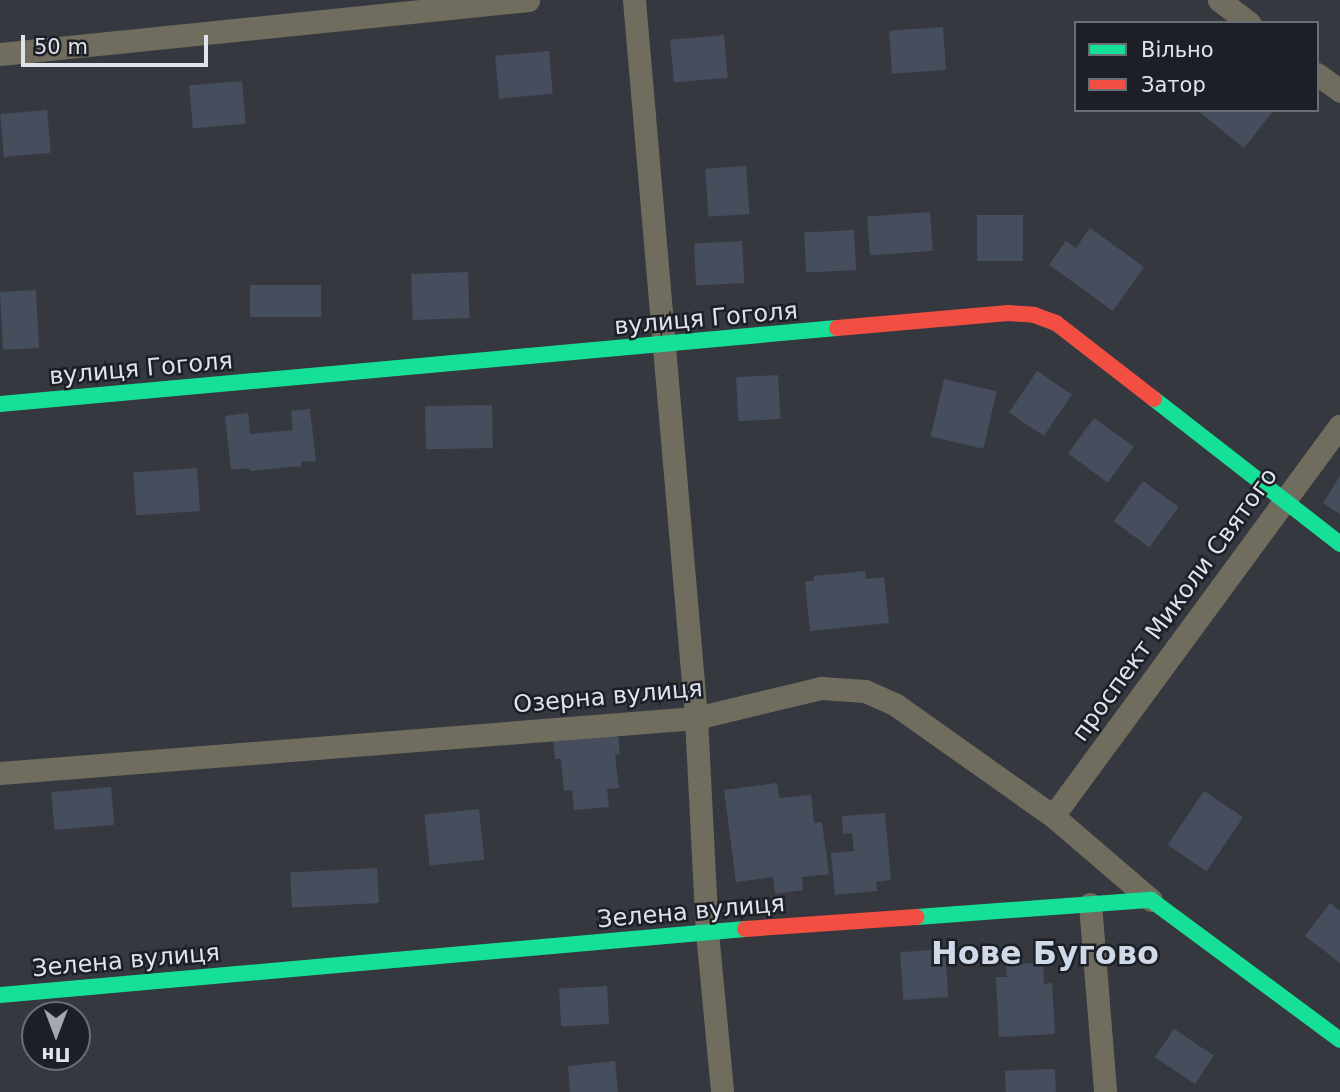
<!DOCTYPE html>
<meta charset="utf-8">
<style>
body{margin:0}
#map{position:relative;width:1340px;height:1092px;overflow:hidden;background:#35393f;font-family:"DejaVu Sans",sans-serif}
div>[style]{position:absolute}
.building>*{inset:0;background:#464e5d;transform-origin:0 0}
.street>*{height:23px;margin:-11.5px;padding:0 11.5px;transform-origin:11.5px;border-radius:11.5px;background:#706d5e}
.fast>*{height:16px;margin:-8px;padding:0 8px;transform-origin:8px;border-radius:8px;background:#16e098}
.jam>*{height:16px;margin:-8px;padding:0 8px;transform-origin:8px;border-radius:8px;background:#f24e42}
span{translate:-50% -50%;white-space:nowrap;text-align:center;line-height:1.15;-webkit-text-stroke:5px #1c1f25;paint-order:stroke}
.street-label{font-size:24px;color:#dfe4ec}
.district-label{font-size:32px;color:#cfd9e8;font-weight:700}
.legend{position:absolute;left:1074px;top:21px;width:245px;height:91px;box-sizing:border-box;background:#1c1f25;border:2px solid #6a6e75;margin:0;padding:9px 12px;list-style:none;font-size:21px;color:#dfe4ec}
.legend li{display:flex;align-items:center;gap:14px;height:35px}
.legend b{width:35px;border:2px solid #6a6e75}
.north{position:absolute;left:21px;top:1001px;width:70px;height:70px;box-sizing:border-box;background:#1c1f25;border:2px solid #6a6e75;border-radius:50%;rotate:180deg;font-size:19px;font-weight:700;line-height:28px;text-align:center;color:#dfe4ec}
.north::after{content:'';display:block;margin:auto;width:24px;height:32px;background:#a4a8af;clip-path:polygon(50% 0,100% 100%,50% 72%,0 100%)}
.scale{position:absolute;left:21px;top:35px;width:187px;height:32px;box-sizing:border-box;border:4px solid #dfe4ec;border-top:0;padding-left:9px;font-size:21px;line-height:24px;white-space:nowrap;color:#dfe4ec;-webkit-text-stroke:5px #1c1f25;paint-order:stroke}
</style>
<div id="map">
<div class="building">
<i style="left:943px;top:27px;width:43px;height:54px;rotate:86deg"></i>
<i style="left:724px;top:35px;width:43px;height:54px;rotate:85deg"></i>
<i style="left:549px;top:51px;width:43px;height:54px;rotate:85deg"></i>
<i style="left:242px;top:81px;width:43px;height:53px;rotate:85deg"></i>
<i style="left:47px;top:110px;width:43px;height:47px;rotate:85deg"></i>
<i style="clip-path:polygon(1197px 110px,1274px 110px,1244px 148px)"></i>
<i style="left:746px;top:166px;width:48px;height:41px;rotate:86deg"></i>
<i style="left:930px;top:212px;width:39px;height:63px;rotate:86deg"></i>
<i style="left:977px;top:215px;width:46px;height:46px"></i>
<i style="clip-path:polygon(1090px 228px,1144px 267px,1113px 311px,1049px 265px,1066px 241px,1076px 248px)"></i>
<i style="left:854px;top:230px;width:40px;height:50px;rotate:87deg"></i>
<i style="left:742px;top:241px;width:42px;height:48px;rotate:87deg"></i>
<i style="left:468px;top:272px;width:46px;height:57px;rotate:88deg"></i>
<i style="left:250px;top:285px;width:71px;height:32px"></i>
<i style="left:36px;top:290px;width:58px;height:36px;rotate:87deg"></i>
<i style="left:1037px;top:371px;width:42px;height:50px;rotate:34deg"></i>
<i style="left:778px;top:375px;width:44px;height:42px;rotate:87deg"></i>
<i style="left:944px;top:379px;width:54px;height:59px;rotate:13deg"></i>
<i style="left:492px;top:405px;width:43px;height:67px;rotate:89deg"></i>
<i style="clip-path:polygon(310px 409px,316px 461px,301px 462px,301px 466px,250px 471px,249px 468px,231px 470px,225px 416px,248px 413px,250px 434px,293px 430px,291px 411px)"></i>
<i style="left:1094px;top:418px;width:49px;height:44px;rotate:36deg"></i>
<i style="left:197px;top:468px;width:43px;height:64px;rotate:86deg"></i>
<i style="clip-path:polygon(1340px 476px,1340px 514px,1323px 503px)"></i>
<i style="left:1143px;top:481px;width:44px;height:50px;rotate:36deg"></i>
<i style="clip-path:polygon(865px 571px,866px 579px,884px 577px,889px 623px,810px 631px,805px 581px,814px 581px,814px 576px)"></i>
<i style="clip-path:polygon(552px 733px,618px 735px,620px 754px,615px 755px,619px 788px,607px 789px,609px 807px,574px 810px,572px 790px,564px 791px,561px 759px,555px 759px)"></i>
<i style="clip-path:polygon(777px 783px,779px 798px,811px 795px,814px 823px,822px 822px,829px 874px,802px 877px,803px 890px,775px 894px,773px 877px,736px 882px,724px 790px)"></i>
<i style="left:111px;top:787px;width:38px;height:60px;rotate:85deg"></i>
<i style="left:1204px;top:791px;width:47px;height:65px;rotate:34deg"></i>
<i style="left:479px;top:809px;width:51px;height:55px;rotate:84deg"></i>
<i style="clip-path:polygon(885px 813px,891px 880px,876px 882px,877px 891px,835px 895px,831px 853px,854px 851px,852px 833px,843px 834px,842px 816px)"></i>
<i style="left:377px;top:868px;width:35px;height:87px;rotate:87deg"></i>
<i style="clip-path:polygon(1330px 903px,1340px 911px,1340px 963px,1305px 936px)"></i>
<i style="left:945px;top:949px;width:48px;height:45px;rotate:86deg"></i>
<i style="clip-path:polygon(1043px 962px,1044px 984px,1052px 983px,1055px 1034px,999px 1037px,996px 977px,1007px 977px,1006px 965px)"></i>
<i style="left:607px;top:986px;width:38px;height:48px;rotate:87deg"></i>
<i style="left:1174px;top:1029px;width:48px;height:34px;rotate:34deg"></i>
<i style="clip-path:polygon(615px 1061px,618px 1092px,570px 1092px,568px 1066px)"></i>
<i style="left:1055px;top:1069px;width:23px;height:50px;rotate:88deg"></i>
</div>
<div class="street">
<i style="left:634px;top:0;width:721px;rotate:85.06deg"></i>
<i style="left:696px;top:718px;width:214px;rotate:87.1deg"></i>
<i style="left:707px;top:932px;width:161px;rotate:84.6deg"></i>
<i style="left:1219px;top:0;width:38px;rotate:37deg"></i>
<i style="left:0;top:54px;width:531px;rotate:-5.84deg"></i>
<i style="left:1317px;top:74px;width:29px;rotate:36deg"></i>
<i style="left:0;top:773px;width:698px;rotate:-4.52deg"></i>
<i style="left:696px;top:718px;width:129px;rotate:-13.5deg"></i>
<i style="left:821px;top:688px;width:44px;rotate:3.9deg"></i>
<i style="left:865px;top:691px;width:34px;rotate:24deg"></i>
<i style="left:896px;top:705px;width:192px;rotate:35.3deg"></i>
<i style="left:1053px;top:816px;width:129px;rotate:40.6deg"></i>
<i style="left:1053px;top:816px;width:484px;rotate:-53.7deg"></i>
<i style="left:1090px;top:904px;width:189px;rotate:85.4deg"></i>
</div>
<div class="fast">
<i style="left:1154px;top:399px;width:236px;rotate:37.9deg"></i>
<i style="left:0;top:404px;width:840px;rotate:-5.19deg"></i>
<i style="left:917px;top:917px;width:235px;rotate:-4.2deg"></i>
<i style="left:1151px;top:900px;width:235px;rotate:36.5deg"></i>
<i style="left:0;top:995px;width:748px;rotate:-5.06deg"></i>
</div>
<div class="jam">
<i style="left:837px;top:328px;width:172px;rotate:-5deg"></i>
<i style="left:1008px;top:313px;width:26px;rotate:4deg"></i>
<i style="left:1034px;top:315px;width:23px;rotate:20deg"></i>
<i style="left:1056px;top:323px;width:124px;rotate:37.8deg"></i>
<i style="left:745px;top:929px;width:172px;rotate:-4deg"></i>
</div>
<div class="street-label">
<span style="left:706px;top:319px;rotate:-5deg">вулиця Гоголя</span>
<span style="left:141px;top:369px;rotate:-5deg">вулиця Гоголя</span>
<span style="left:1175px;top:605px;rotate:-54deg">проспект Миколи Святого</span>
<span style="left:608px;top:697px;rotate:-5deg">Озерна вулиця</span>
<span style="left:691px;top:912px;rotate:-5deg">Зелена вулиця</span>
<span style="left:126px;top:961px;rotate:-5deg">Зелена вулиця</span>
</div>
<div class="district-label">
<span style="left:1045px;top:953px">Нове Бугово</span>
</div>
<ul class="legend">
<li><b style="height:9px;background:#16e098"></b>Вільно</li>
<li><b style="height:9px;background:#f24e42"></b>Затор</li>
</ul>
<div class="north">Пн</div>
<div class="scale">50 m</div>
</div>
